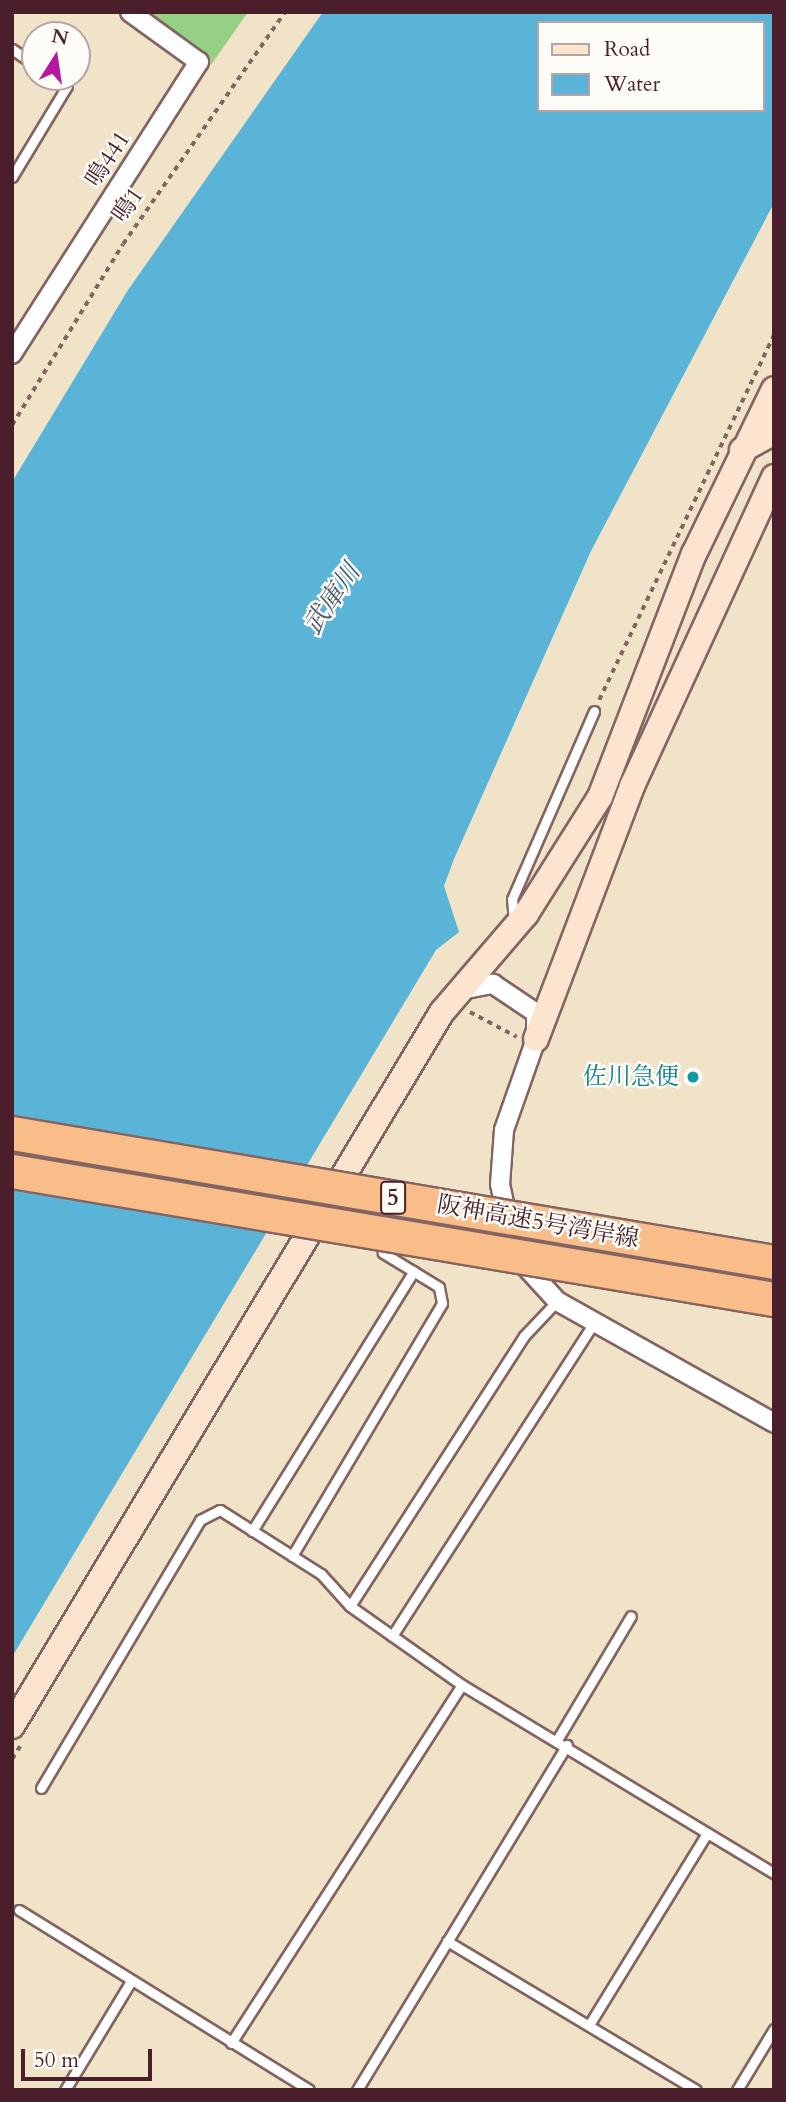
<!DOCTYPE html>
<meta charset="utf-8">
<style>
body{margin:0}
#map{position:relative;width:786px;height:2102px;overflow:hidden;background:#f1e3c7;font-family:Cardo,"Noto Serif JP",serif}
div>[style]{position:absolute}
.green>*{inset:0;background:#95d085}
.water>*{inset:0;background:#59b4d7}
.path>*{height:3.5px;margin-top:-1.75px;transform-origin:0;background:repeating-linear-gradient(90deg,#846462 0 5px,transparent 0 10px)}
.roads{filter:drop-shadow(2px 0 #846462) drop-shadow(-2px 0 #846462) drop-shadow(0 2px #846462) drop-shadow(0 -2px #846462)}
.lane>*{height:9px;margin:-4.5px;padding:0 4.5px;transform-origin:4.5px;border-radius:4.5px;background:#fff}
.street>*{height:18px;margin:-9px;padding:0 9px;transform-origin:9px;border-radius:9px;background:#fff}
.secondary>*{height:24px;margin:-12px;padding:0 12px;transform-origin:12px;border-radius:12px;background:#fce5cf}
.bridges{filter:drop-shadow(2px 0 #846462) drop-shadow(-2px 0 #846462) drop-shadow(0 2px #846462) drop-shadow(0 -2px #846462)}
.highway-bridge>*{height:33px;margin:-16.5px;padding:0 16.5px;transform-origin:16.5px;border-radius:16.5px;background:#f8bd88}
.dots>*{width:19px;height:19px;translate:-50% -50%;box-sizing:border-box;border:4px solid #fdfcf7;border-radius:50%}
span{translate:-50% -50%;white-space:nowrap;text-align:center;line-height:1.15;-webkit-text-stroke:5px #fdfcf7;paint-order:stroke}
.shield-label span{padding:2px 5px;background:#fdfcf7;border:2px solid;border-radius:5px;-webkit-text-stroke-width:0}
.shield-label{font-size:23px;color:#4a1f2b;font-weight:700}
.street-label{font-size:24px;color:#4a1f2b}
.culture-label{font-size:24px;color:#0d838f}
.right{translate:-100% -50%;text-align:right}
.water-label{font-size:26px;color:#505b70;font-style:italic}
.frame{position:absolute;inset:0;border:14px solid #4a1f2b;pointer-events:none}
.legend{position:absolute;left:537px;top:21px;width:228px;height:91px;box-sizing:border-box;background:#fdfcf7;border:2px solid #b5a4a5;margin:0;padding:9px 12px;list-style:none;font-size:21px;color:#4a1f2b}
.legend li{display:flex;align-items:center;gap:14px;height:35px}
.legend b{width:35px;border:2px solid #b5a4a5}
.north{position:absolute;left:21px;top:21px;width:70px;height:70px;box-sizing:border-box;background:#fdfcf7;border:2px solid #b5a4a5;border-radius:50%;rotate:12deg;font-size:19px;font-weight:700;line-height:28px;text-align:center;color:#4a1f2b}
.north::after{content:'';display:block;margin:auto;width:24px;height:32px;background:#b5179e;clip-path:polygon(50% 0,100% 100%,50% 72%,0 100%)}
.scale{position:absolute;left:21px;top:2049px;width:131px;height:32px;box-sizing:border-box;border:4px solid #4a1f2b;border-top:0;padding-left:9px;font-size:21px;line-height:24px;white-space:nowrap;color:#4a1f2b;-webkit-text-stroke:5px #fdfcf7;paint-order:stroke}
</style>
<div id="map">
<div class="green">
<i style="clip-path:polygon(140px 12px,248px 12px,211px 65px)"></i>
</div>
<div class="water">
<i style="clip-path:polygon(evenodd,323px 12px,774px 12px,774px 203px,591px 551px,454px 859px,444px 886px,459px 932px,436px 950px,12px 1657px,12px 482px,128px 290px,323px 12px,539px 23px,763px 23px,763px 110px,539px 110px,539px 23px)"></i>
</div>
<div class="path">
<i style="left:12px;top:425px;width:212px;rotate:-58.5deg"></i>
<i style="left:123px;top:244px;width:283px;rotate:-55.1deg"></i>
<i style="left:599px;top:700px;width:406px;rotate:-64.4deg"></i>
<i style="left:470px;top:1012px;width:53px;rotate:28deg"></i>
<i style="left:12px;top:1759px;width:15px;rotate:-58deg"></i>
</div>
<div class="roads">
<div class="lane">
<i style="left:12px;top:49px;width:28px;rotate:35deg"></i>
<i style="left:12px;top:177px;width:106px;rotate:-58.9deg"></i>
<i style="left:67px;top:86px;width:17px;rotate:-147deg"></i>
<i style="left:514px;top:921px;width:22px;rotate:-95deg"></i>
<i style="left:512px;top:899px;width:205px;rotate:-66.4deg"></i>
<i style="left:557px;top:1301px;width:48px;rotate:133.3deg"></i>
<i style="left:524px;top:1336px;width:321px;rotate:122.8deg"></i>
<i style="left:350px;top:1606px;width:137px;rotate:35.2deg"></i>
<i style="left:462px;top:1685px;width:364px;rotate:31.1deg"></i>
<i style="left:252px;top:1531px;width:306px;rotate:-58.1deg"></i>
<i style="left:292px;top:1556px;width:294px;rotate:-59.3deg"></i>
<i style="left:442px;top:1303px;width:16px;rotate:-101deg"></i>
<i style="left:439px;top:1287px;width:66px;rotate:-148.7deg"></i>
<i style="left:392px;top:1636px;width:373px;rotate:-57.2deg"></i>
<i style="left:557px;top:1740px;width:144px;rotate:-59.2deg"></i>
<i style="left:41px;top:1788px;width:312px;rotate:-59.3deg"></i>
<i style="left:200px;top:1520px;width:22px;rotate:-27deg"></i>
<i style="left:220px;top:1510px;width:120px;rotate:32.4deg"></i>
<i style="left:321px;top:1574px;width:43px;rotate:47.8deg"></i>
<i style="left:19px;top:1910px;width:341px;rotate:31.8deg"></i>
<i style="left:447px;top:1941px;width:290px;rotate:30.9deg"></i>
<i style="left:589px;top:2025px;width:225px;rotate:-58.4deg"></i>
<i style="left:231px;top:2043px;width:426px;rotate:-57.2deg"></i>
<i style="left:65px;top:2090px;width:127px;rotate:-58.8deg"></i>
<i style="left:357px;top:2090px;width:404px;rotate:-58.7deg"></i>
<i style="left:737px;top:2090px;width:71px;rotate:-58.8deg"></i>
</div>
<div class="street">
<i style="left:12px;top:354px;width:347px;rotate:-57.4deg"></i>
<i style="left:199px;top:62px;width:85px;rotate:-144.1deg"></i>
<i style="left:461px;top:990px;width:33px;rotate:-11deg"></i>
<i style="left:493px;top:984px;width:52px;rotate:34deg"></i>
<i style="left:536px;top:1013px;width:26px;rotate:90deg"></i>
<i style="left:536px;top:1039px;width:96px;rotate:109.4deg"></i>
<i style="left:504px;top:1130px;width:54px;rotate:94.2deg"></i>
<i style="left:500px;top:1184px;width:73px;rotate:78.1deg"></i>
<i style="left:515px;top:1255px;width:62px;rotate:47.6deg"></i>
<i style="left:557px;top:1301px;width:249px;rotate:29.3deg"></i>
</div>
<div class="secondary">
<i style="left:742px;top:450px;width:37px;rotate:-29deg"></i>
<i style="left:536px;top:1039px;width:271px;rotate:-69.2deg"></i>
<i style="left:632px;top:786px;width:340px;rotate:-65.3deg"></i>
<i style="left:12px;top:1726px;width:833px;rotate:-58.94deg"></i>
<i style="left:442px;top:1012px;width:129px;rotate:-49.4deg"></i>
<i style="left:526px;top:914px;width:138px;rotate:-57.7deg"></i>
<i style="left:600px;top:797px;width:261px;rotate:-68.9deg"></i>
<i style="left:694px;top:554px;width:183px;rotate:-64.1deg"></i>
</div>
</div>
<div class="bridges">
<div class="highway-bridge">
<i style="left:12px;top:1133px;width:773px;rotate:9.61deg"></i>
<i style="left:12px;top:1171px;width:773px;rotate:9.54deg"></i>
</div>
</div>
<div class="dots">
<i style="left:693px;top:1077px;background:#0f9aa8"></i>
</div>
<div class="shield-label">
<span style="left:393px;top:1198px">5</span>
</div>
<div class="street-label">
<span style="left:108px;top:159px;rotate:-57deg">鳴441</span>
<span style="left:128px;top:205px;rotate:-55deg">鳴1</span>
<span style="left:538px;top:1222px;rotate:10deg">阪神高速5号湾岸線</span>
</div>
<div class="culture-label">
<span class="right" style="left:679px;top:1077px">佐川急便</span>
</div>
<div class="water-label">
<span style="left:332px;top:599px;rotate:-56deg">武庫川</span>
</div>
<div class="frame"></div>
<ul class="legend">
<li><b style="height:9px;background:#fce5cf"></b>Road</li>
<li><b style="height:19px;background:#59b4d7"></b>Water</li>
</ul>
<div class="north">N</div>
<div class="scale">50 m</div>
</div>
